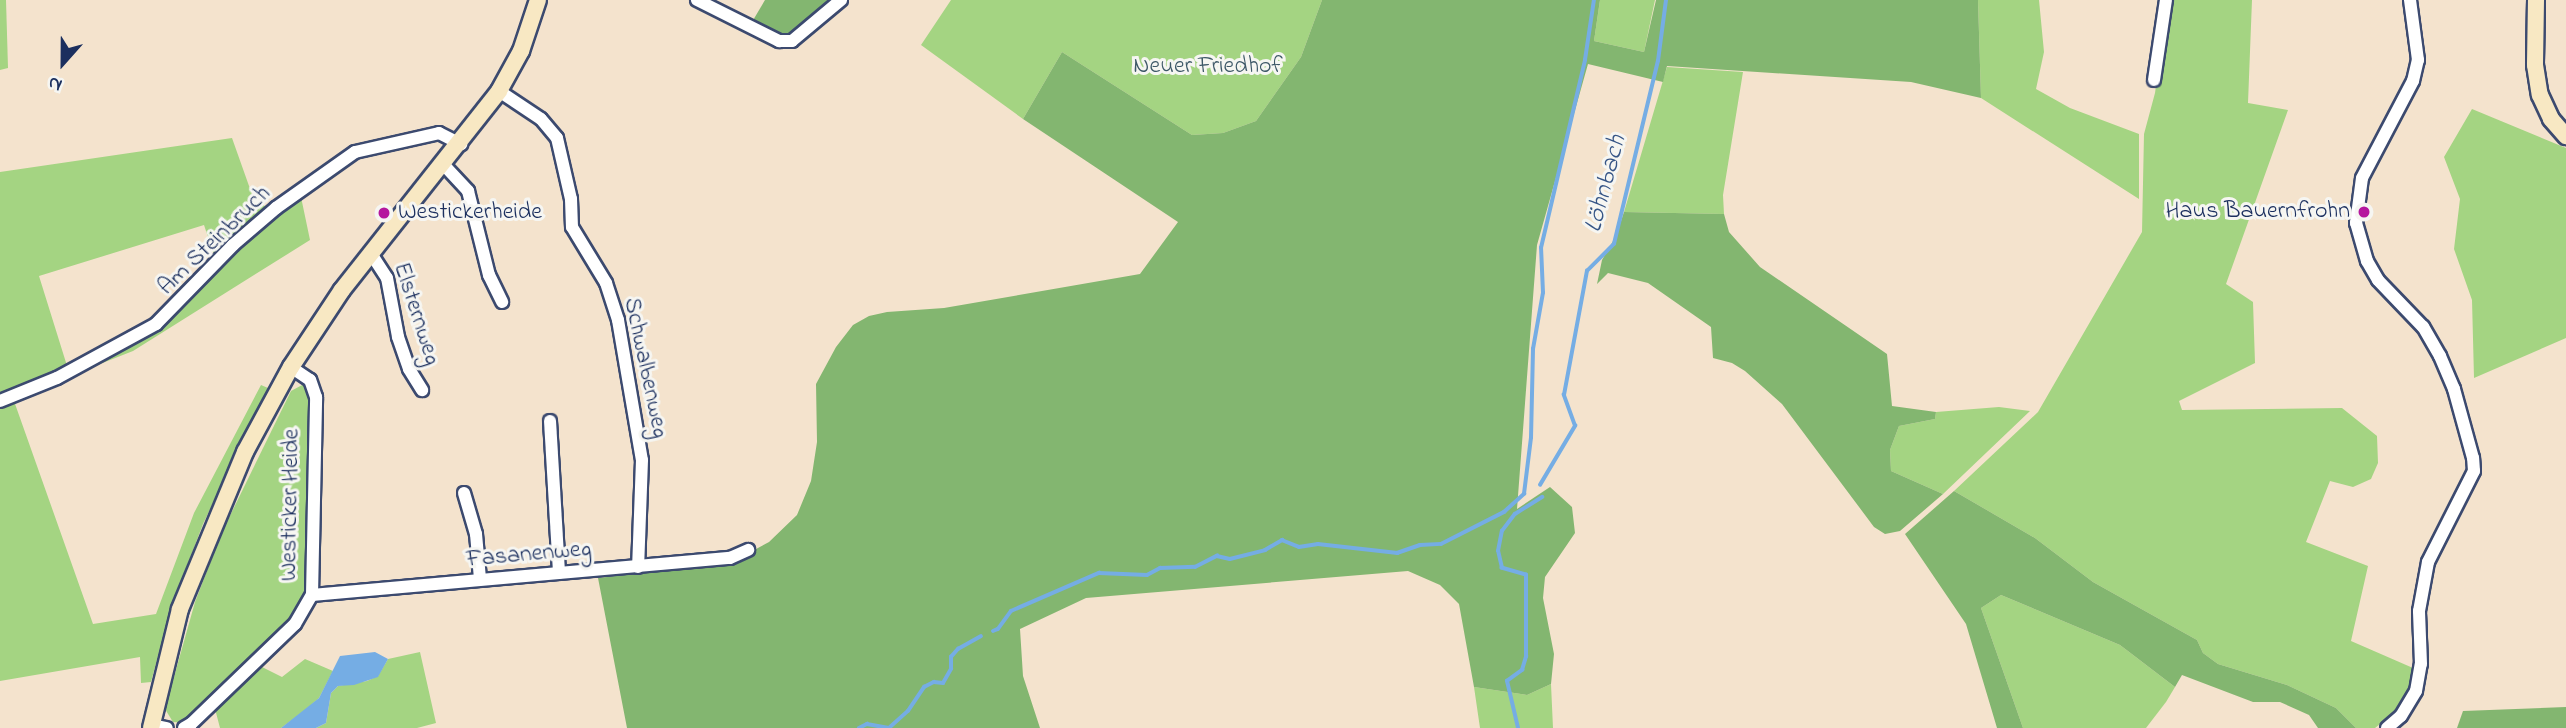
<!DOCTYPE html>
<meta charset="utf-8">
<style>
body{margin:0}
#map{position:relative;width:2566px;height:728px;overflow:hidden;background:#f4e3cd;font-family:"Indie Flower",sans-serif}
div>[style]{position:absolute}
.green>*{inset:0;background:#a4d482}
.forest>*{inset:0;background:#83b670}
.water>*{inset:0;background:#75ade4}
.stream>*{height:3.5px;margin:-1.75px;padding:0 1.75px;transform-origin:1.75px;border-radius:1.75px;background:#75ade4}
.roads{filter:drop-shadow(2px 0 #3c4a6f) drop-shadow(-2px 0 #3c4a6f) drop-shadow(0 2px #3c4a6f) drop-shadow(0 -2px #3c4a6f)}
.street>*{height:12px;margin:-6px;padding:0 6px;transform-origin:6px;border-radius:6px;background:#fff}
.secondary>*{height:16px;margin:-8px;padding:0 8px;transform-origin:8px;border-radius:8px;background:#f8e8c3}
.dots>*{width:19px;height:19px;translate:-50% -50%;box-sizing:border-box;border:4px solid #f6f6f2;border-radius:50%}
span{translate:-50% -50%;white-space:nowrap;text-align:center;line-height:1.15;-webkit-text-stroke:6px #f6f6f2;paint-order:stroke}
.park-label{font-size:24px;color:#3d5867}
.poi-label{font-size:24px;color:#1b2f5e}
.right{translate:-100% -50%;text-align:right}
.left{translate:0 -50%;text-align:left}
.street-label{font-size:24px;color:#1b2f5e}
.water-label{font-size:26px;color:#365586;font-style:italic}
.north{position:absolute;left:28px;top:28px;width:70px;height:70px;-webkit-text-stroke:5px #f6f6f2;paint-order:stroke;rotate:201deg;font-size:19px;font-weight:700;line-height:28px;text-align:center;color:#1b2f5e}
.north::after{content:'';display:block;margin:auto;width:24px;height:32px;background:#1b2f5e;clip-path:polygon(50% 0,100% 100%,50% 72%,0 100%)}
</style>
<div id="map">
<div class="green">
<i style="clip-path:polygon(0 0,6px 0,8px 68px,0 70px)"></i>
<i style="clip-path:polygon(951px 0,1322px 0,1301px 57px,1256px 121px,1223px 133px,1192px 135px,1062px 52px,1023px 119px,921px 45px)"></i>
<i style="clip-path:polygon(1600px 0,1655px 0,1644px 52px,1594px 41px)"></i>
<i style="clip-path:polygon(1978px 0,2039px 0,2044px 52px,2036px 89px,2070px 108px,2139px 134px,2139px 199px,1981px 98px)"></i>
<i style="clip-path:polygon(2168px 0,2252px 0,2248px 103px,2288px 110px,2226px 284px,2253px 302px,2255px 363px,2179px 401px,2182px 410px,2342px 408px,2377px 436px,2378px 463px,2371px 479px,2353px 487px,2330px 481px,2306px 542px,2368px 566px,2351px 641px,2413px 668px,2411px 689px,2398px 710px,2375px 728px,2356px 728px,2336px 708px,2287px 685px,2218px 664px,2203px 653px,2197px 640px,2093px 582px,2035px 538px,1954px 491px,2038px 412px,2142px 232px,2144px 134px,2155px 93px)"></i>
<i style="clip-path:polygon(1667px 67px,1743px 72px,1723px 195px,1724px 214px,1624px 212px)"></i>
<i style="clip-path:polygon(2472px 109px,2566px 148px,2566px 338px,2474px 378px,2472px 300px,2454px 249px,2460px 199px,2444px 157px)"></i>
<i style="clip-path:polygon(232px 138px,254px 200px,272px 210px,216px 261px,204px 225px,39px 276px,68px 369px,0 399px,0 172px)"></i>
<i style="clip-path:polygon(301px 197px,310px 240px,133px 351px,72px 375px,159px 327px,240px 249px)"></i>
<i style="clip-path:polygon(304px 384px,314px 397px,309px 594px,293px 622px,186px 723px,173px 722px,165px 709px,195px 602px,222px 532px,291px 391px)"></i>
<i style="clip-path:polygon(261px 385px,268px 388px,203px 524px,171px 608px,151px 682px,141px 683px,140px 657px,0 681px,0 408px,14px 401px,93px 624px,156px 614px,194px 513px)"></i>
<i style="clip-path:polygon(1999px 407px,2030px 411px,1943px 494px,1891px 471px,1890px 450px,1899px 426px,1935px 419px,1936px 412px)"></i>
<i style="clip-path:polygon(2001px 595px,2120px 645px,2175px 687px,2166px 702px,2146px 728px,2023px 728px,1981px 608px)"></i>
<i style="clip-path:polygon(420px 652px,436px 723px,417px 728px,316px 728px,326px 723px,331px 693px,338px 686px,367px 681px,378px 676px,388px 659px)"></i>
<i style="clip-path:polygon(305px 659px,333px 671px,319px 698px,304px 711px,281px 728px,220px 728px,214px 705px,254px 663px,282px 677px)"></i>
<i style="clip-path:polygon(1551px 684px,1553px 728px,1480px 728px,1474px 687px,1527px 695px)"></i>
</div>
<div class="forest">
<i style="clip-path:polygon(765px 0,838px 0,809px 23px,788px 36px,780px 37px,752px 22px)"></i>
<i style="clip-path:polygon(1322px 0,1600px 0,1594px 41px,1644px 52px,1656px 0,1978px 0,1981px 98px,1911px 82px,1667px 66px,1663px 82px,1588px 64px,1537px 245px,1517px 509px,1550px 487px,1572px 507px,1575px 533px,1545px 577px,1543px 598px,1554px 654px,1551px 684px,1527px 695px,1474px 687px,1459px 604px,1440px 585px,1408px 571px,1086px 598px,1020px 629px,1023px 676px,1040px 728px,627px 728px,598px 578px,730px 563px,769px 542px,797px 515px,811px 481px,817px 442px,816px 384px,836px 347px,853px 325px,869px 316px,887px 312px,944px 308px,1140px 274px,1178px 222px,1023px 119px,1062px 52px,1192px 135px,1223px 133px,1256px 121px,1301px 57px)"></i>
<i style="clip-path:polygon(1624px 212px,1724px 214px,1729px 232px,1760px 267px,1887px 354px,1892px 406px,1936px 412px,1935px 419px,1899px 426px,1890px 450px,1891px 471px,1943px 494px,1900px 531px,1885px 534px,1874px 527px,1782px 404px,1745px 371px,1732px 363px,1713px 358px,1711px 327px,1648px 283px,1608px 273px,1597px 284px,1602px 260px,1616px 236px)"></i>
<i style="clip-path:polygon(1954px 491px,2035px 538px,2093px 582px,2197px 640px,2203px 653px,2218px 664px,2287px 685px,2336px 708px,2356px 728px,2318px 728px,2309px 715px,2280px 702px,2253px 702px,2182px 675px,2175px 687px,2120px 645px,2001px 595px,1981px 608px,2023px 728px,1997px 728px,1966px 624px,1905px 534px)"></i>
<i style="clip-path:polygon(2566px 707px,2566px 728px,2457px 728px,2463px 711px)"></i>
</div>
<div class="water">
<i style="clip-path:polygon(375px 652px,388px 659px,378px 677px,354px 685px,338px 686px,331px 693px,326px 723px,316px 728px,281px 728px,319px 698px,340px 656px)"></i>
</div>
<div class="stream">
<i style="left:1540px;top:485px;width:69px;rotate:-59.3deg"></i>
<i style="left:1575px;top:426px;width:33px;rotate:-110deg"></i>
<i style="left:1564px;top:395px;width:126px;rotate:-79.5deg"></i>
<i style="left:1587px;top:271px;width:38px;rotate:-45deg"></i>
<i style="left:1614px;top:244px;width:188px;rotate:-76.5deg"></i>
<i style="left:1658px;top:61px;width:62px;rotate:-82.5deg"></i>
<i style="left:993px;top:631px;width:5px;rotate:-22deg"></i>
<i style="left:998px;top:629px;width:22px;rotate:-54deg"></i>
<i style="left:1011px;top:611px;width:96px;rotate:-23.4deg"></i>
<i style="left:1099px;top:573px;width:48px;rotate:2.4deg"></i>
<i style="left:1147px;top:575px;width:15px;rotate:-28deg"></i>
<i style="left:1160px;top:568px;width:35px;rotate:-2deg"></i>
<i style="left:1195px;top:567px;width:25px;rotate:-27deg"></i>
<i style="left:1217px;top:556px;width:13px;rotate:13deg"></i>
<i style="left:1230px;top:559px;width:36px;rotate:-14deg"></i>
<i style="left:1265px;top:550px;width:20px;rotate:-30deg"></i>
<i style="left:1282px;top:540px;width:18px;rotate:22deg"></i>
<i style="left:1299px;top:547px;width:19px;rotate:-9deg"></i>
<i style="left:1318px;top:544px;width:80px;rotate:6.5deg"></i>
<i style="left:1397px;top:553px;width:24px;rotate:-19deg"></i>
<i style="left:1420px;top:545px;width:21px;rotate:-3deg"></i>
<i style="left:1441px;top:544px;width:71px;rotate:-26.9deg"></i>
<i style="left:1504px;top:512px;width:27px;rotate:-42deg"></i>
<i style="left:1524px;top:494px;width:56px;rotate:-82.9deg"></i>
<i style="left:1531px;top:438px;width:89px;rotate:-88.7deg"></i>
<i style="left:1533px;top:349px;width:57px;rotate:-79.9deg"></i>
<i style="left:1543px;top:293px;width:45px;rotate:-92.5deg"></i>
<i style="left:1541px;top:248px;width:193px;rotate:-76.8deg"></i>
<i style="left:1585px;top:60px;width:61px;rotate:-81.5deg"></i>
<i style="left:859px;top:728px;width:9px;rotate:-27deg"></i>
<i style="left:867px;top:724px;width:22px;rotate:10deg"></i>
<i style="left:889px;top:728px;width:25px;rotate:-42deg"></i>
<i style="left:908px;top:711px;width:29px;rotate:-56deg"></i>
<i style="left:924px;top:687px;width:11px;rotate:-27deg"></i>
<i style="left:934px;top:682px;width:9px;rotate:6deg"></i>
<i style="left:943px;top:683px;width:16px;rotate:-60deg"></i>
<i style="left:951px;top:669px;width:12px;rotate:-90deg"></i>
<i style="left:951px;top:657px;width:11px;rotate:-49deg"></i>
<i style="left:958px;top:649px;width:26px;rotate:-29deg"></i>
<i style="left:1518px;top:728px;width:48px;rotate:-103.2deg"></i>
<i style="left:1507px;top:681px;width:19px;rotate:-36deg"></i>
<i style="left:1522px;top:670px;width:14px;rotate:-73deg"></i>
<i style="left:1526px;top:657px;width:82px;rotate:-90deg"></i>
<i style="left:1526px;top:575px;width:25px;rotate:-164deg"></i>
<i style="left:1502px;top:568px;width:17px;rotate:-103deg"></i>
<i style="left:1498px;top:551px;width:20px;rotate:-79deg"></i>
<i style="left:1502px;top:531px;width:21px;rotate:-53deg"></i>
<i style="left:1515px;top:514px;width:32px;rotate:-32deg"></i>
</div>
<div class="roads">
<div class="street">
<i style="left:697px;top:0;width:92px;rotate:26.6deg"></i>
<i style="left:779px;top:41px;width:13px"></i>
<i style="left:792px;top:41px;width:64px;rotate:-39.9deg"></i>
<i style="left:2154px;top:80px;width:81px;rotate:-81.5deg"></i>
<i style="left:499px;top:91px;width:50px;rotate:33.7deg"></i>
<i style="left:541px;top:119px;width:25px;rotate:50deg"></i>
<i style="left:557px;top:138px;width:63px;rotate:77.1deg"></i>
<i style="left:571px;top:199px;width:28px;rotate:88deg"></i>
<i style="left:572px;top:227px;width:66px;rotate:58.7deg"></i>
<i style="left:606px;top:283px;width:39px;rotate:72deg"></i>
<i style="left:618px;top:320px;width:142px;rotate:80.3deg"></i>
<i style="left:642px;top:460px;width:107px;rotate:92.1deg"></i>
<i style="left:443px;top:164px;width:37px;rotate:47deg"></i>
<i style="left:468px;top:191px;width:87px;rotate:76deg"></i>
<i style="left:489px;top:275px;width:30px;rotate:64deg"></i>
<i style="left:370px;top:252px;width:31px;rotate:57deg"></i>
<i style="left:387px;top:278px;width:60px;rotate:79.4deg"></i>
<i style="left:398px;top:337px;width:34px;rotate:71deg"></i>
<i style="left:409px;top:369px;width:25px;rotate:58deg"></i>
<i style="left:0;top:401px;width:61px;rotate:-22deg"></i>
<i style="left:57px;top:378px;width:113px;rotate:-28.6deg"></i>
<i style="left:156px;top:324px;width:110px;rotate:-45.7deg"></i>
<i style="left:233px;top:245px;width:57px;rotate:-40.7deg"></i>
<i style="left:276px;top:208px;width:97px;rotate:-35.3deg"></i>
<i style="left:355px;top:152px;width:86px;rotate:-12.7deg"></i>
<i style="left:439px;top:133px;width:25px;rotate:27deg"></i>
<i style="left:550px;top:421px;width:152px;rotate:86.6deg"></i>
<i style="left:464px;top:493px;width:43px;rotate:73.7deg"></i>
<i style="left:476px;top:534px;width:45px;rotate:84.9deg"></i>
<i style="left:312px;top:595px;width:420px;rotate:-5.1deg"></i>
<i style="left:730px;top:558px;width:20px;rotate:-24deg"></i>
<i style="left:151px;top:725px;width:16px;rotate:11deg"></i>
<i style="left:184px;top:728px;width:8px;rotate:-30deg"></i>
<i style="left:191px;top:724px;width:144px;rotate:-43.9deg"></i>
<i style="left:295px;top:624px;width:34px;rotate:-60deg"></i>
<i style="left:312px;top:595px;width:198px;rotate:-88.8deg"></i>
<i style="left:316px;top:397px;width:18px;rotate:-109deg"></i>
<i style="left:310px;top:380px;width:23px;rotate:-146deg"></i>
<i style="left:2387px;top:728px;width:18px;rotate:-41deg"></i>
<i style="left:2401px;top:716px;width:29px;rotate:-59deg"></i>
<i style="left:2416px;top:691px;width:27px;rotate:-80deg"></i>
<i style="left:2421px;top:664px;width:53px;rotate:-92.2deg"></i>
<i style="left:2419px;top:611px;width:50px;rotate:-79.6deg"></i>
<i style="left:2428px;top:562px;width:102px;rotate:-63.2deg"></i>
<i style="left:2474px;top:471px;width:13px;rotate:-94deg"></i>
<i style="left:2473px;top:458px;width:72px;rotate:-105.4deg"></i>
<i style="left:2454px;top:389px;width:36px;rotate:-113deg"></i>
<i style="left:2440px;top:356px;width:34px;rotate:-120deg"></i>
<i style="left:2423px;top:327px;width:65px;rotate:-133.8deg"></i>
<i style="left:2378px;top:280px;width:22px;rotate:-120deg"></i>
<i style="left:2367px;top:261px;width:40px;rotate:-106deg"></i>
<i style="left:2356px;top:223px;width:45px;rotate:-82.4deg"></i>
<i style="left:2362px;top:178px;width:110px;rotate:-62.3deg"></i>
<i style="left:2413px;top:81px;width:22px;rotate:-77deg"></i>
<i style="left:2418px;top:60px;width:61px;rotate:-97.6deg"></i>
</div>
<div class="secondary">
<i style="left:2536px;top:0;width:65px;rotate:90.9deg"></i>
<i style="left:2535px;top:65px;width:30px;rotate:81deg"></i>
<i style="left:2540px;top:95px;width:26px;rotate:65deg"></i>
<i style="left:2551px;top:119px;width:23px;rotate:49deg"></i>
<i style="left:151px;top:728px;width:122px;rotate:-76.3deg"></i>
<i style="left:180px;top:609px;width:170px;rotate:-67.5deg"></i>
<i style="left:245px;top:452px;width:97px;rotate:-61.6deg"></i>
<i style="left:291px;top:367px;width:92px;rotate:-56.5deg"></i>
<i style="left:342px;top:290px;width:253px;rotate:-51.7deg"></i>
<i style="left:499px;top:91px;width:46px;rotate:-61.2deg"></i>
<i style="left:521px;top:51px;width:54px;rotate:-71.6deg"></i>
</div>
</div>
<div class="dots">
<i style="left:2364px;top:212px;background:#b5179e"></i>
<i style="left:384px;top:213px;background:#b5179e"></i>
</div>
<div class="park-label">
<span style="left:1208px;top:67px">Neuer Friedhof</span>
</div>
<div class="poi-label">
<span class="right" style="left:2350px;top:212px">Haus Bauernfrohn</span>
<span class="left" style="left:398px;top:213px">Westickerheide</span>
</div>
<div class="street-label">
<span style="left:215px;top:241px;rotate:-44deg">Am Steinbruch</span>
<span style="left:416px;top:314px;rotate:72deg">Elsternweg</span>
<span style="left:645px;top:368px;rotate:78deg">Schwalbenweg</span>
<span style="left:291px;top:505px;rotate:-89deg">Westicker Heide</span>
<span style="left:529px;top:555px;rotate:-5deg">Fasanenweg</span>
</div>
<div class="water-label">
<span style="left:1607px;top:184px;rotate:-75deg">Löhnbach</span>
</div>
<div class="north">N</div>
</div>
